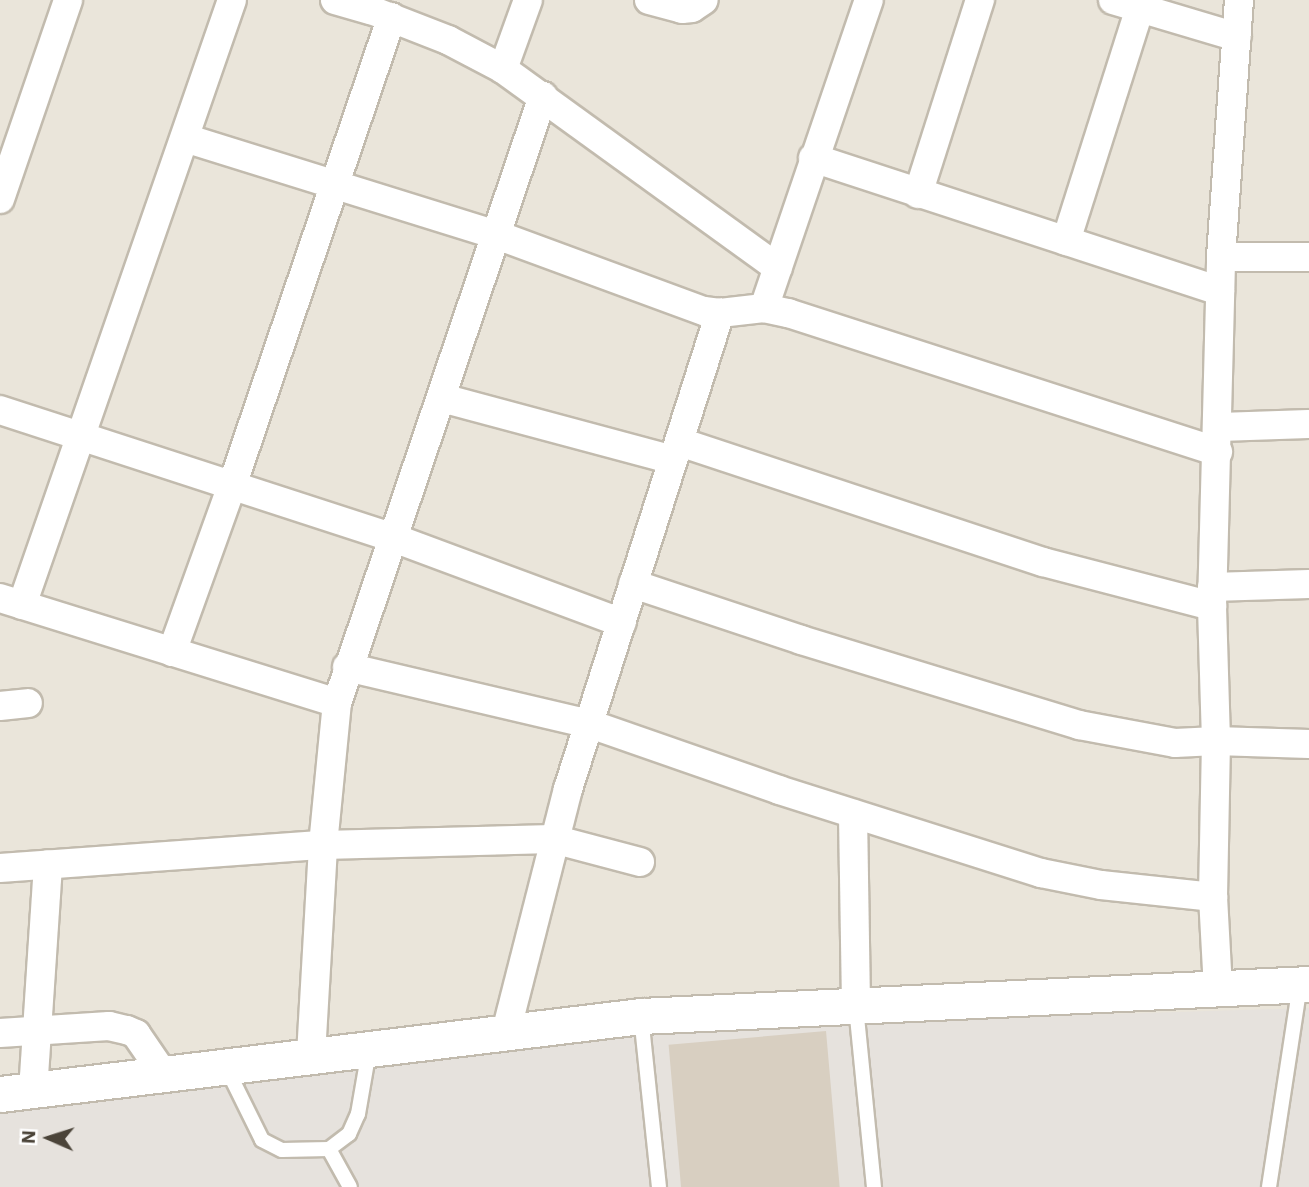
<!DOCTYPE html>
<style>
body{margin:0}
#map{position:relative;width:1309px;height:1187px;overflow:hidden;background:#f6f3ec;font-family:"IBM Plex Sans",sans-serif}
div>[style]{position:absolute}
.residential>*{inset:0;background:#eae5da;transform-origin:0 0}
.industrial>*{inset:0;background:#e6e2dd}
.building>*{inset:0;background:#d8cfc1;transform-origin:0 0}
.roads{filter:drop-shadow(2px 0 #c2bbae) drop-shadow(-2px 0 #c2bbae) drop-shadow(0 2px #c2bbae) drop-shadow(0 -2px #c2bbae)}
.service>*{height:14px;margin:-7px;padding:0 7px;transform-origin:7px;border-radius:7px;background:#fff}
.minor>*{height:28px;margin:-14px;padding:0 14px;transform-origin:14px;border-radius:14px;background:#fff}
.tertiary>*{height:35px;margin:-17.5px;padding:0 17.5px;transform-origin:17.5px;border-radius:17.5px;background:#fff}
span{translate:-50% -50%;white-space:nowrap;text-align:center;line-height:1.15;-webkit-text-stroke:7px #fff;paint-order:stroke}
.north{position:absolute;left:14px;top:1103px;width:70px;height:70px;-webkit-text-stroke:5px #fff;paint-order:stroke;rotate:273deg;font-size:19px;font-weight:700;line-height:28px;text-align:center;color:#4b4439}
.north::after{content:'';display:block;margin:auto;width:24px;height:32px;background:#4b4439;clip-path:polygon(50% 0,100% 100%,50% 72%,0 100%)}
</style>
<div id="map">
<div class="residential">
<i style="left:0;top:0;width:1309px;height:1187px"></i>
</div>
<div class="industrial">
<i style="clip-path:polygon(1309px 1008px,1309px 1187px,0 1187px,0 1104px,748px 1025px)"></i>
</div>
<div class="building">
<i style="left:826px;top:1031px;width:157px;height:158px;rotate:85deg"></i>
</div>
<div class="roads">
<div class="service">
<i style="left:856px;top:1007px;width:181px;rotate:84.3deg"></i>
<i style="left:641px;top:1016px;width:172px;rotate:84deg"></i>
<i style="left:226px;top:1067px;width:81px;rotate:63.7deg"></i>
<i style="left:262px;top:1140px;width:22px;rotate:27deg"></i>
<i style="left:282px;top:1150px;width:47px;rotate:-1.2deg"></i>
<i style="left:329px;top:1149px;width:25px;rotate:-37deg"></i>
<i style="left:349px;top:1134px;width:22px;rotate:-66deg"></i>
<i style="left:358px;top:1114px;width:65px;rotate:-80.2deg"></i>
<i style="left:329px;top:1149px;width:43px;rotate:61.1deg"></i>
<i style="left:1269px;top:1187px;width:205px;rotate:-81.3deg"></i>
</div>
<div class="minor">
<i style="left:335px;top:0;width:37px;rotate:16deg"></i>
<i style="left:371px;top:10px;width:83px;rotate:21.3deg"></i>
<i style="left:448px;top:40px;width:62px;rotate:27.8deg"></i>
<i style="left:503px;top:69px;width:339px;rotate:35.9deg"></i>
<i style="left:649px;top:0;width:34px;rotate:15deg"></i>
<i style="left:682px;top:9px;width:10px;rotate:-6deg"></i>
<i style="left:692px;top:8px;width:14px;rotate:-34deg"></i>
<i style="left:1113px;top:0;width:129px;rotate:16.6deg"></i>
<i style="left:503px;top:69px;width:73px;rotate:-70.1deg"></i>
<i style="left:185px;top:138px;width:327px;rotate:17.3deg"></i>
<i style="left:497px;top:235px;width:221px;rotate:20.2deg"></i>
<i style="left:704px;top:311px;width:16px;rotate:7deg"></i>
<i style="left:720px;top:313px;width:44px;rotate:-6.5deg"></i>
<i style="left:764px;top:308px;width:325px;rotate:-71.2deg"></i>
<i style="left:813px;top:158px;width:428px;rotate:18.1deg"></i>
<i style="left:918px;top:194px;width:204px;rotate:-72.3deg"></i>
<i style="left:0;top:199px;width:210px;rotate:-71.1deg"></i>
<i style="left:1066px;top:241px;width:244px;rotate:-72.4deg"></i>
<i style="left:1221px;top:257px;width:88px"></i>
<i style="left:764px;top:308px;width:25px;rotate:12deg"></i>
<i style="left:788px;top:313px;width:452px;rotate:17.9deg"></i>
<i style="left:442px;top:398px;width:239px;rotate:15deg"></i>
<i style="left:0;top:410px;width:411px;rotate:18deg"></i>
<i style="left:391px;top:537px;width:246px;rotate:20.4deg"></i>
<i style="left:1219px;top:427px;width:90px;rotate:-1.9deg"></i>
<i style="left:680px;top:442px;width:382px;rotate:18.3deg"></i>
<i style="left:1043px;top:562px;width:175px;rotate:14.6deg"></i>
<i style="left:633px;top:584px;width:177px;rotate:18.4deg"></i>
<i style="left:801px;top:640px;width:291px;rotate:17deg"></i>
<i style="left:1079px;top:725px;width:98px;rotate:10.6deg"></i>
<i style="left:1175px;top:743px;width:41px;rotate:-2.8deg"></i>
<i style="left:1216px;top:741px;width:93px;rotate:1.8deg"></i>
<i style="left:1212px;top:587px;width:97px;rotate:-1.8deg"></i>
<i style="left:0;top:598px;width:353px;rotate:17.3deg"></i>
<i style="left:22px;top:605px;width:640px;rotate:-70.86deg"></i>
<i style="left:172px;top:652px;width:180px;rotate:-70.2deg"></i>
<i style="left:233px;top:483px;width:492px;rotate:-71.2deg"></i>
<i style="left:347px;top:667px;width:250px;rotate:13.2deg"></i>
<i style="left:590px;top:724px;width:200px;rotate:19.2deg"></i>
<i style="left:779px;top:790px;width:275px;rotate:17.6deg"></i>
<i style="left:1041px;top:873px;width:61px;rotate:11.3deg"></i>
<i style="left:1101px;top:885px;width:113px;rotate:6.1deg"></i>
<i style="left:0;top:706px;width:28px;rotate:-6deg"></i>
<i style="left:853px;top:814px;width:193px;rotate:89.1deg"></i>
<i style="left:0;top:868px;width:324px;rotate:-4.1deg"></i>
<i style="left:323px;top:845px;width:230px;rotate:-1.5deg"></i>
<i style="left:553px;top:839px;width:90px;rotate:14.8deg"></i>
<i style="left:1218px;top:989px;width:92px;rotate:-93.1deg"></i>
<i style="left:1213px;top:897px;width:156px;rotate:-88.9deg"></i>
<i style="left:1216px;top:741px;width:135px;rotate:-91.7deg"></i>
<i style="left:1212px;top:606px;width:349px;rotate:-88.5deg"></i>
<i style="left:1221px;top:257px;width:258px;rotate:-86deg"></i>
<i style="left:506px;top:1032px;width:251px;rotate:-75.7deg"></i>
<i style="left:568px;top:789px;width:500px;rotate:-72.3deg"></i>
<i style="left:0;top:1033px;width:109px;rotate:-3.7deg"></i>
<i style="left:109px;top:1026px;width:18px;rotate:13deg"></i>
<i style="left:127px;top:1030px;width:10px;rotate:24deg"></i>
<i style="left:136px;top:1034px;width:46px;rotate:55.6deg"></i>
<i style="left:311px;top:1055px;width:210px;rotate:-86.7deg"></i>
<i style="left:323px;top:845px;width:143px;rotate:-84.4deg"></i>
<i style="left:337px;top:703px;width:641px;rotate:-71.25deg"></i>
<i style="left:33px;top:1091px;width:227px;rotate:-86.2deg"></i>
</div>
<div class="tertiary">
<i style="left:0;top:1094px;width:646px;rotate:-6.94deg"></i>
<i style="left:641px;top:1016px;width:669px;rotate:-2.74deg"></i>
</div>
</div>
<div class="north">N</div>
</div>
